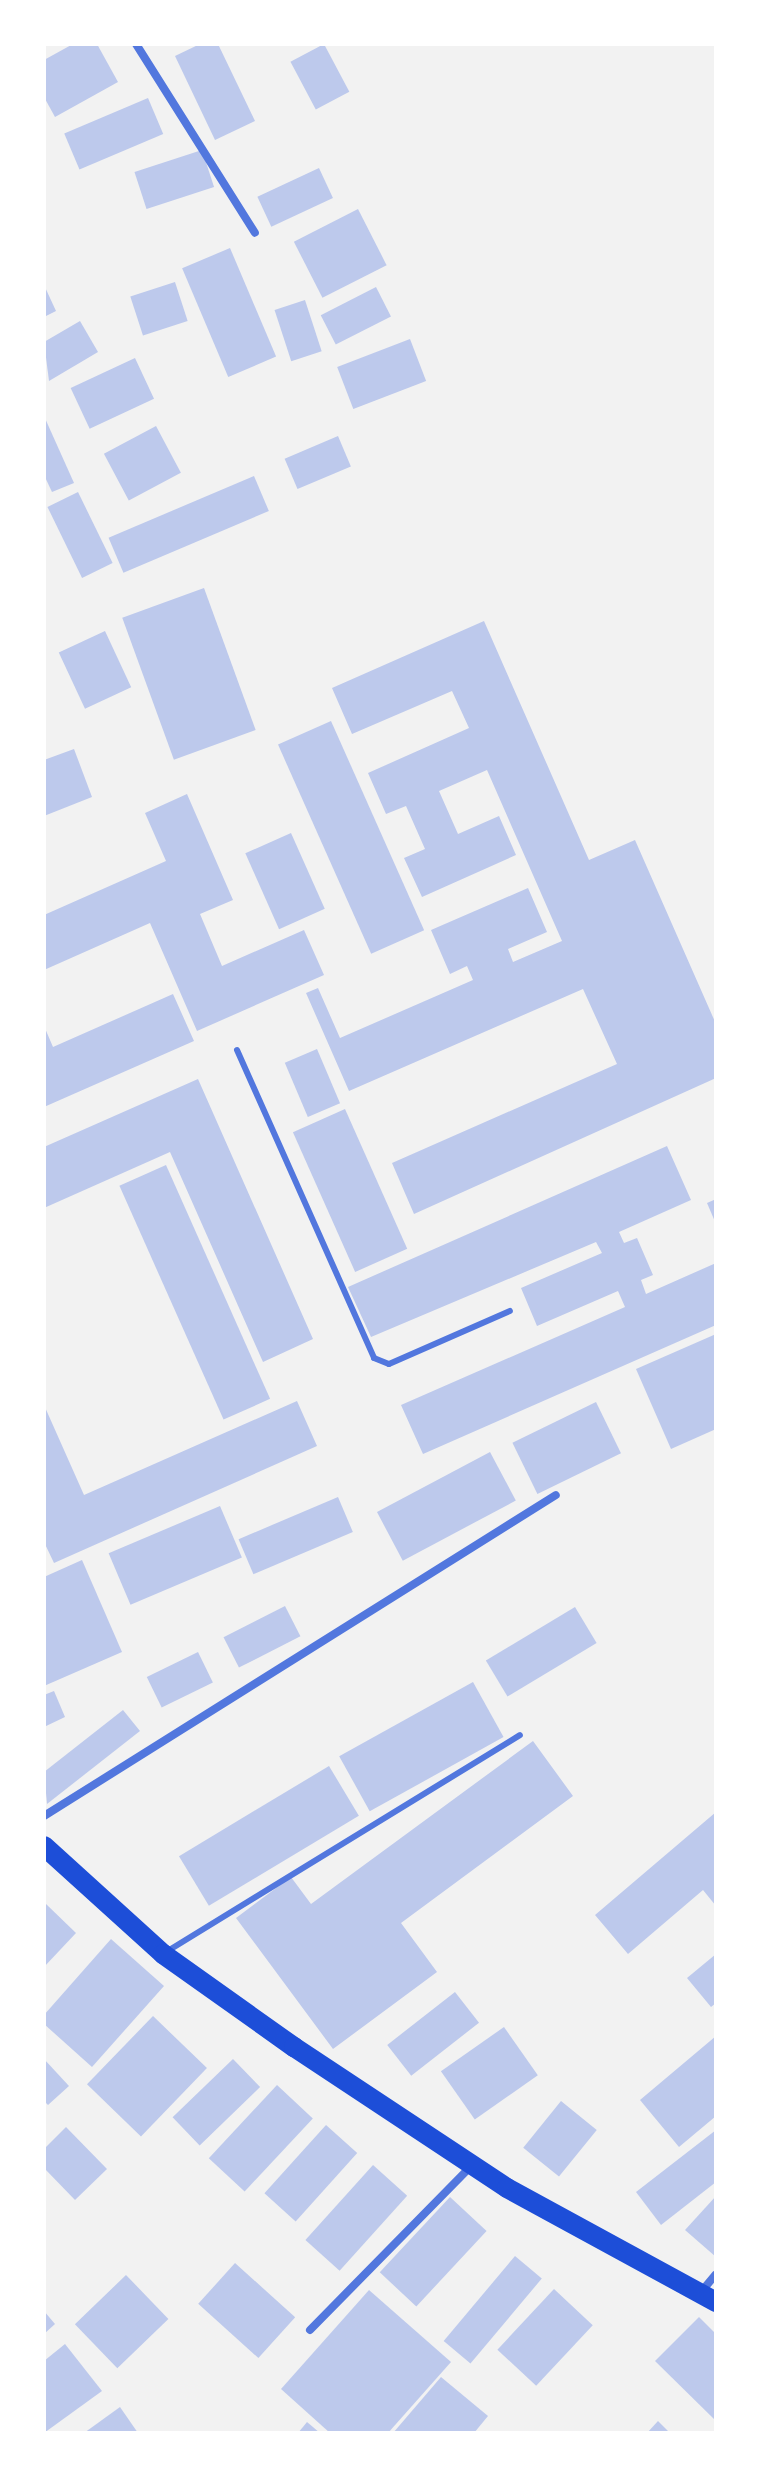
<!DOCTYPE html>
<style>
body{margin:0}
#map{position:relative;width:760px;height:2477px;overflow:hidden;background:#f2f2f2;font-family:"Nunito Sans",sans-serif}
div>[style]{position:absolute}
.building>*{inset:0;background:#bdc9ec;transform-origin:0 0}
.service>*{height:6px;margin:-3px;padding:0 3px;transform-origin:3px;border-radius:3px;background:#5277de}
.minor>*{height:8px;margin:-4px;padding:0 4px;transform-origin:4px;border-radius:4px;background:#5277de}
.primary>*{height:20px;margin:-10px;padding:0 10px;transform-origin:10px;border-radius:10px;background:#1d4ed8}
span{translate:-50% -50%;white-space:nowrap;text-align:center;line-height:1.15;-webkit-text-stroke:8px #fff;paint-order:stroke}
.frame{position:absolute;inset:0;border:46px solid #fff;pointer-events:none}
</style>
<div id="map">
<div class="building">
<i style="clip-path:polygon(73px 44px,97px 44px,118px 82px,55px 117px,44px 97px,44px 60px)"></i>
<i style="clip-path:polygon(200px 44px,218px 44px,255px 121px,215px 140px,175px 56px)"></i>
<i style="left:324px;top:44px;width:54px;height:38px;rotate:62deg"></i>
<i style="left:148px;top:98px;width:39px;height:91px;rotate:67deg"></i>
<i style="left:202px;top:150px;width:39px;height:71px;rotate:72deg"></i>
<i style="left:319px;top:168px;width:33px;height:68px;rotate:65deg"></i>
<i style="left:358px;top:209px;width:63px;height:72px;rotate:63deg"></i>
<i style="left:230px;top:248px;width:118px;height:52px;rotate:67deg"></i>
<i style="left:175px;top:282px;width:41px;height:47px;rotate:72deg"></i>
<i style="clip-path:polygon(44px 285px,56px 311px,44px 317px)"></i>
<i style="left:376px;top:287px;width:33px;height:62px;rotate:63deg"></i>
<i style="left:305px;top:300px;width:54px;height:32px;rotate:72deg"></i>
<i style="clip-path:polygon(80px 321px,98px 352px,49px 381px,44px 342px)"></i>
<i style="left:410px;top:339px;width:45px;height:78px;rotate:69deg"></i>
<i style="left:135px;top:358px;width:45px;height:71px;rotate:65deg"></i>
<i style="clip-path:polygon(44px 416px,74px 483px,52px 492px,44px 475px)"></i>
<i style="left:156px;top:426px;width:53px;height:59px;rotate:62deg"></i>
<i style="left:338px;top:436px;width:33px;height:58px;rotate:67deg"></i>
<i style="left:254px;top:476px;width:38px;height:158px;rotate:67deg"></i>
<i style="left:78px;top:492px;width:79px;height:34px;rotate:64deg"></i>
<i style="left:204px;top:588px;width:151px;height:87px;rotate:70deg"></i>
<i style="clip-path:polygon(484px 621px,589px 860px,635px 840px,716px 1024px,716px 1078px,414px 1214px,392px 1163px,617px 1064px,583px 989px,349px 1091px,306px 993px,318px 988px,340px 1038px,473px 980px,467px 966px,450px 974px,431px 930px,528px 888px,547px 932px,508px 949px,513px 962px,562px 941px,487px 770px,439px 791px,458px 834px,499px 816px,516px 855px,422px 897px,404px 858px,425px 849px,406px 806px,386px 814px,368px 773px,469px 728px,452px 691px,352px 734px,332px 688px)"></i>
<i style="left:105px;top:631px;width:62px;height:51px;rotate:65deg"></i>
<i style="left:331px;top:721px;width:229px;height:58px;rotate:66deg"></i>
<i style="clip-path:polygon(74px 749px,92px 797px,44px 816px,44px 760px)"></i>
<i style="clip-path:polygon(187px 794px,233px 900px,200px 914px,222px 966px,304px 930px,324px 975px,197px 1031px,150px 923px,44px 970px,44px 915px,166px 861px,145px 813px)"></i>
<i style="left:291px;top:833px;width:83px;height:50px;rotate:66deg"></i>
<i style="clip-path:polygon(173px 994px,194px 1041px,44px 1107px,44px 1026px,53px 1047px)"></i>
<i style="left:317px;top:1049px;width:59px;height:35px;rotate:67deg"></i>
<i style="clip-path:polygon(198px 1079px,313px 1339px,263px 1362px,170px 1152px,44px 1208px,44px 1147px)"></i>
<i style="left:345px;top:1109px;width:153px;height:57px;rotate:66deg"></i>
<i style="clip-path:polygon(667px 1146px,691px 1200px,619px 1232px,624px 1243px,637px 1238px,653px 1275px,641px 1280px,646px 1294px,716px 1263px,716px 1325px,423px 1454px,401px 1405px,625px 1307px,618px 1291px,537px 1326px,521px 1288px,602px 1253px,596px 1242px,371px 1337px,348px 1287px)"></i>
<i style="left:166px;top:1165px;width:256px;height:51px;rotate:66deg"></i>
<i style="clip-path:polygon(716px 1199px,716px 1224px,707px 1203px)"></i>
<i style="clip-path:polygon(716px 1334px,716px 1429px,671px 1449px,636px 1369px)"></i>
<i style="clip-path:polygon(297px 1401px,317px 1446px,54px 1563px,44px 1542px,44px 1405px,84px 1495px)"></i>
<i style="left:596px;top:1402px;width:57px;height:93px;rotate:64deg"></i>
<i style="left:490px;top:1452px;width:55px;height:128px;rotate:62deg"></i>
<i style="left:338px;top:1497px;width:38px;height:108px;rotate:67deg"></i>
<i style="left:220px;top:1506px;width:56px;height:121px;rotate:67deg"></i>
<i style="clip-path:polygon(82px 1560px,122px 1652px,44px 1686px,44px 1577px)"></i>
<i style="left:285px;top:1606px;width:34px;height:69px;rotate:63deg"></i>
<i style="left:575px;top:1607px;width:42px;height:104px;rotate:59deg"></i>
<i style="left:198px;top:1652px;width:34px;height:57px;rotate:64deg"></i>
<i style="left:473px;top:1682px;width:63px;height:153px;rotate:61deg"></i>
<i style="clip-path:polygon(54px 1691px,65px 1717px,44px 1727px,44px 1695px)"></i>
<i style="clip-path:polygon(123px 1710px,140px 1731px,47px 1804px,44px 1772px)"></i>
<i style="clip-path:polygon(533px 1741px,573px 1796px,401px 1923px,437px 1972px,333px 2049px,236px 1918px,291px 1877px,311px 1904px)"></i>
<i style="left:329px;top:1766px;width:58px;height:175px;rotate:59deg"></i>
<i style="clip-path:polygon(716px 1812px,716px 1906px,703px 1890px,628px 1954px,595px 1915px)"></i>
<i style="clip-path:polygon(46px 1904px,76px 1933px,44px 1967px,44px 1906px)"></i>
<i style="clip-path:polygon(111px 1939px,164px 1986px,92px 2067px,44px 2024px,44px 2015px)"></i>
<i style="clip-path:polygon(716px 1954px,716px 2003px,711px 2007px,687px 1978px)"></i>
<i style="left:455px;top:1992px;width:39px;height:86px;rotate:52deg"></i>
<i style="left:153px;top:2016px;width:75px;height:95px;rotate:44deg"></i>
<i style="left:504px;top:2027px;width:59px;height:77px;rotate:55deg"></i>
<i style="clip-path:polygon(716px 2036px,716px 2116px,679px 2147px,640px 2100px)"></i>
<i style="clip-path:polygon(44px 2059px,69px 2086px,48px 2105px,44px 2101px)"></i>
<i style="left:233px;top:2059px;width:39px;height:84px;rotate:46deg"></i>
<i style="left:277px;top:2085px;width:49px;height:100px;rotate:43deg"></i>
<i style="left:561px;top:2101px;width:46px;height:60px;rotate:39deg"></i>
<i style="left:326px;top:2125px;width:42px;height:92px;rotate:42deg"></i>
<i style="clip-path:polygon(66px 2127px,107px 2169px,75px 2200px,44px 2168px,44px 2149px)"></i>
<i style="clip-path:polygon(716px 2130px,716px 2182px,661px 2225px,636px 2192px)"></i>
<i style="left:373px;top:2165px;width:46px;height:101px;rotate:42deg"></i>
<i style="clip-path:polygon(716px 2196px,716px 2257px,685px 2230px)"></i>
<i style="left:450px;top:2197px;width:50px;height:103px;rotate:43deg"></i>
<i style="left:515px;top:2256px;width:35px;height:111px;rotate:40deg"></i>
<i style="left:235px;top:2263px;width:81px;height:55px;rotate:42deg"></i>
<i style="left:126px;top:2275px;width:61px;height:71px;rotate:46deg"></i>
<i style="left:554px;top:2289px;width:53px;height:83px;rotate:43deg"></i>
<i style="clip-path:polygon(369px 2290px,451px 2362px,388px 2433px,330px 2433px,281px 2389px)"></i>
<i style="clip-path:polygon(44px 2311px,55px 2324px,44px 2334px)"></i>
<i style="clip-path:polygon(699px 2317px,716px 2334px,716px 2421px,655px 2361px)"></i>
<i style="clip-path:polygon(65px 2344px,102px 2391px,44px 2433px,44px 2361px)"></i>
<i style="clip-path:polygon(441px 2377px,488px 2416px,474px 2433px,393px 2433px)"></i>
<i style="clip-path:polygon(120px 2407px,138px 2433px,84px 2433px)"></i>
<i style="clip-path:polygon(658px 2421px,670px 2433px,647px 2433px)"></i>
<i style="clip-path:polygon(307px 2422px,320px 2433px,298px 2433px)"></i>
</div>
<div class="service">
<i style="left:237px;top:1050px;width:337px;rotate:66deg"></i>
<i style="left:374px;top:1358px;width:16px;rotate:22deg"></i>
<i style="left:389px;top:1364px;width:132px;rotate:-23.7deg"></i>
<i style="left:166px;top:1952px;width:415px;rotate:-31.5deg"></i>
</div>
<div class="minor">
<i style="left:136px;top:44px;width:223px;rotate:57.8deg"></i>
<i style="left:44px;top:1816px;width:604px;rotate:-32.09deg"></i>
<i style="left:701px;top:2292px;width:23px;rotate:-50deg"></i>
<i style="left:310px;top:2330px;width:230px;rotate:-45.5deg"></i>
</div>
<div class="primary">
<i style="left:44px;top:1846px;width:161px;rotate:42.2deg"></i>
<i style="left:163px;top:1954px;width:161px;rotate:35.4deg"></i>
<i style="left:294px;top:2047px;width:255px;rotate:33.5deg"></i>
<i style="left:507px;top:2188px;width:238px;rotate:28.6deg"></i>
</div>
<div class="frame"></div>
</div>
